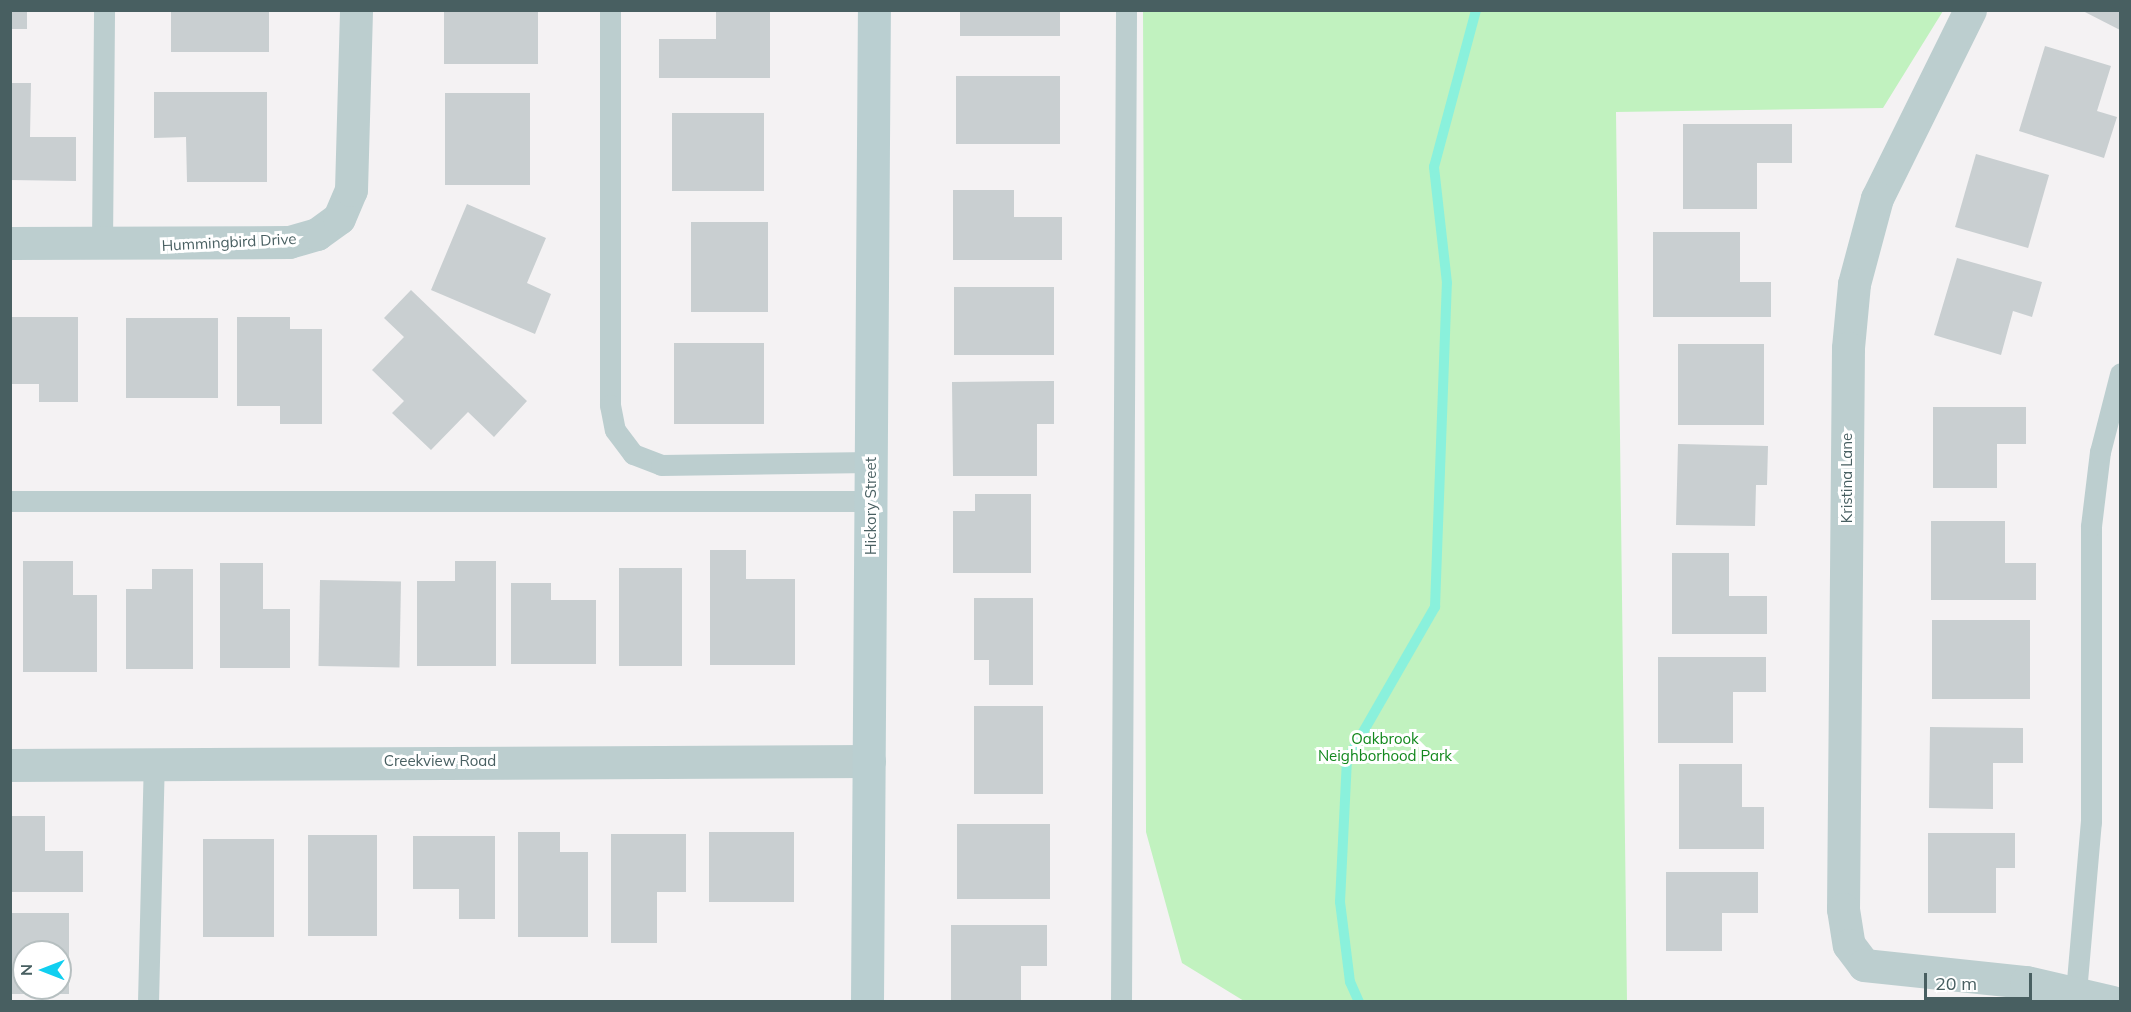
<!DOCTYPE html>
<style>
body{margin:0}
#map{position:relative;width:2131px;height:1012px;overflow:hidden;background:#f4f2f3;font-family:Mulish,sans-serif}
div>[style]{position:absolute}
.green>*{inset:0;background:#c1f2bf}
.stream>*{height:10px;margin:-5px;padding:0 5px;transform-origin:5px;border-radius:5px;background:#8af1dc}
.building>*{inset:0;background:#c9cfd1;transform-origin:0 0}
.lane>*{height:21px;margin:-10.5px;padding:0 10.5px;transform-origin:10.5px;border-radius:10.5px;background:#bccecf}
.street>*{height:33px;margin:-16.5px;padding:0 16.5px;transform-origin:16.5px;border-radius:16.5px;background:#bccecf}
.secondary>*{height:33px;margin:-16.5px;padding:0 16.5px;transform-origin:16.5px;border-radius:16.5px;background:#bacfd1}
span{translate:-50% -50%;white-space:nowrap;text-align:center;line-height:1.15;-webkit-text-stroke:6px #fff;paint-order:stroke}
.street-label{font-size:15px;color:#485f61}
.park-label{font-size:15px;color:#12881d}
.frame{position:absolute;inset:0;border:12px solid #485f61;pointer-events:none}
.north{position:absolute;left:12px;top:940px;width:60px;height:60px;box-sizing:border-box;background:#fff;border:2px solid #b6bfc0;border-radius:50%;rotate:270deg;font-size:16px;font-weight:700;line-height:24px;text-align:center;color:#485f61}
.north::after{content:'';display:block;margin:auto;width:21px;height:27px;background:#10cff0;clip-path:polygon(50% 0,100% 100%,50% 72%,0 100%)}
.scale{position:absolute;left:1924px;top:973px;width:108px;height:27px;box-sizing:border-box;border:3px solid #485f61;border-top:0;padding-left:8px;font-size:18px;line-height:21px;white-space:nowrap;color:#485f61;-webkit-text-stroke:4px #fff;paint-order:stroke}
</style>
<div id="map">
<div class="green">
<i style="clip-path:polygon(1143px 11px,1943px 11px,1883px 108px,1616px 112px,1627px 1001px,1244px 1001px,1182px 963px,1146px 832px)"></i>
</div>
<div class="stream">
<i style="left:1359px;top:1002px;width:22px;rotate:-114deg"></i>
<i style="left:1350px;top:982px;width:81px;rotate:-97.1deg"></i>
<i style="left:1340px;top:902px;width:142px;rotate:-87.2deg"></i>
<i style="left:1347px;top:760px;width:177px;rotate:-60.1deg"></i>
<i style="left:1435px;top:607px;width:324px;rotate:-87.9deg"></i>
<i style="left:1447px;top:283px;width:117px;rotate:-96.4deg"></i>
<i style="left:1434px;top:167px;width:163px;rotate:-75deg"></i>
</div>
<div class="building">
<i style="left:10px;top:10px;width:17px;height:19px"></i>
<i style="left:171px;top:10px;width:98px;height:42px"></i>
<i style="left:444px;top:10px;width:94px;height:54px"></i>
<i style="clip-path:polygon(716px 10px,770px 10px,770px 78px,659px 78px,659px 39px,716px 39px)"></i>
<i style="left:960px;top:10px;width:100px;height:26px"></i>
<i style="clip-path:polygon(2081px 10px,2120px 10px,2120px 30px)"></i>
<i style="clip-path:polygon(2045px 46px,2111px 66px,2097px 111px,2117px 117px,2104px 158px,2019px 131px)"></i>
<i style="left:956px;top:76px;width:104px;height:68px"></i>
<i style="clip-path:polygon(10px 83px,31px 83px,30px 137px,76px 137px,76px 181px,10px 180px)"></i>
<i style="clip-path:polygon(154px 92px,267px 92px,267px 182px,187px 182px,186px 137px,154px 138px)"></i>
<i style="left:445px;top:93px;width:85px;height:92px"></i>
<i style="left:672px;top:113px;width:92px;height:78px"></i>
<i style="clip-path:polygon(1683px 124px,1792px 124px,1792px 163px,1757px 163px,1757px 209px,1683px 209px)"></i>
<i style="left:1976px;top:154px;width:76px;height:76px;rotate:16deg"></i>
<i style="clip-path:polygon(953px 190px,1014px 190px,1014px 217px,1062px 217px,1062px 260px,953px 260px)"></i>
<i style="clip-path:polygon(467px 204px,546px 238px,527px 283px,551px 294px,535px 334px,431px 290px)"></i>
<i style="left:691px;top:222px;width:77px;height:90px"></i>
<i style="clip-path:polygon(1653px 232px,1740px 232px,1740px 282px,1771px 282px,1771px 317px,1653px 317px)"></i>
<i style="clip-path:polygon(1957px 258px,2042px 282px,2032px 317px,2013px 311px,2001px 355px,1934px 335px)"></i>
<i style="left:954px;top:287px;width:100px;height:68px"></i>
<i style="clip-path:polygon(411px 290px,527px 401px,494px 437px,468px 412px,431px 450px,392px 413px,404px 401px,372px 370px,404px 337px,384px 318px)"></i>
<i style="clip-path:polygon(10px 317px,78px 317px,78px 402px,39px 402px,39px 384px,10px 384px)"></i>
<i style="clip-path:polygon(237px 317px,290px 317px,290px 329px,322px 329px,322px 424px,280px 424px,280px 406px,237px 406px)"></i>
<i style="left:126px;top:318px;width:92px;height:80px"></i>
<i style="left:674px;top:343px;width:90px;height:81px"></i>
<i style="left:1678px;top:344px;width:86px;height:81px"></i>
<i style="clip-path:polygon(1054px 381px,1054px 424px,1037px 424px,1037px 476px,953px 476px,952px 382px)"></i>
<i style="clip-path:polygon(1933px 407px,2026px 407px,2026px 444px,1997px 444px,1997px 488px,1933px 488px)"></i>
<i style="clip-path:polygon(1678px 444px,1768px 446px,1767px 485px,1756px 485px,1755px 526px,1676px 525px)"></i>
<i style="clip-path:polygon(975px 494px,1031px 494px,1031px 573px,953px 573px,953px 511px,975px 511px)"></i>
<i style="clip-path:polygon(1931px 521px,2005px 521px,2005px 563px,2036px 563px,2036px 600px,1931px 600px)"></i>
<i style="clip-path:polygon(710px 550px,746px 550px,746px 579px,795px 579px,795px 665px,710px 665px)"></i>
<i style="clip-path:polygon(1672px 553px,1729px 553px,1729px 596px,1767px 596px,1767px 634px,1672px 634px)"></i>
<i style="clip-path:polygon(23px 561px,73px 561px,73px 595px,97px 595px,97px 672px,23px 672px)"></i>
<i style="clip-path:polygon(455px 561px,496px 561px,496px 666px,417px 666px,417px 581px,455px 581px)"></i>
<i style="clip-path:polygon(220px 563px,263px 563px,263px 609px,290px 609px,290px 668px,220px 668px)"></i>
<i style="left:619px;top:568px;width:63px;height:98px"></i>
<i style="clip-path:polygon(152px 569px,193px 569px,193px 669px,126px 669px,126px 589px,152px 589px)"></i>
<i style="left:320px;top:580px;width:81px;height:86px;rotate:1deg"></i>
<i style="clip-path:polygon(511px 583px,551px 583px,551px 600px,596px 600px,596px 664px,511px 664px)"></i>
<i style="clip-path:polygon(974px 598px,1033px 598px,1033px 685px,989px 685px,989px 660px,974px 660px)"></i>
<i style="left:1932px;top:620px;width:98px;height:79px"></i>
<i style="clip-path:polygon(1658px 657px,1766px 657px,1766px 692px,1733px 692px,1733px 743px,1658px 743px)"></i>
<i style="left:974px;top:706px;width:69px;height:88px"></i>
<i style="clip-path:polygon(1930px 727px,2023px 728px,2023px 763px,1993px 763px,1993px 809px,1929px 808px)"></i>
<i style="clip-path:polygon(1679px 764px,1742px 764px,1742px 807px,1764px 807px,1764px 849px,1679px 849px)"></i>
<i style="clip-path:polygon(10px 816px,45px 816px,45px 851px,83px 851px,83px 892px,10px 892px)"></i>
<i style="left:957px;top:824px;width:93px;height:75px"></i>
<i style="clip-path:polygon(518px 832px,560px 832px,560px 852px,588px 852px,588px 937px,518px 937px)"></i>
<i style="left:709px;top:832px;width:85px;height:70px"></i>
<i style="clip-path:polygon(1928px 833px,2015px 833px,2015px 868px,1996px 868px,1996px 913px,1928px 913px)"></i>
<i style="clip-path:polygon(611px 834px,686px 834px,686px 892px,657px 892px,657px 943px,611px 943px)"></i>
<i style="left:308px;top:835px;width:69px;height:101px"></i>
<i style="clip-path:polygon(413px 836px,495px 836px,495px 919px,459px 919px,459px 889px,413px 889px)"></i>
<i style="left:203px;top:839px;width:71px;height:98px"></i>
<i style="clip-path:polygon(1666px 872px,1758px 872px,1758px 913px,1722px 913px,1722px 951px,1666px 951px)"></i>
<i style="clip-path:polygon(evenodd,10px 913px,69px 913px,69px 994px,10px 994px,10px 913px,24px 952px,60px 952px,60px 988px,24px 988px,24px 952px)"></i>
<i style="clip-path:polygon(951px 925px,1047px 925px,1047px 966px,1021px 966px,1021px 1000px,951px 1000px)"></i>
</div>
<div class="lane">
<i style="left:610px;top:10px;width:395px;rotate:90deg"></i>
<i style="left:610px;top:405px;width:25px;rotate:79deg"></i>
<i style="left:615px;top:430px;width:30px;rotate:53deg"></i>
<i style="left:633px;top:454px;width:30px;rotate:21deg"></i>
<i style="left:661px;top:465px;width:210px;rotate:-0.8deg"></i>
<i style="left:102px;top:245px;width:235px;rotate:-89.5deg"></i>
<i style="left:10px;top:501px;width:861px"></i>
<i style="left:2076px;top:992px;width:171px;rotate:-85deg"></i>
<i style="left:2091px;top:822px;width:296px;rotate:-90deg"></i>
<i style="left:2091px;top:526px;width:75px;rotate:-83.1deg"></i>
<i style="left:2100px;top:452px;width:81px;rotate:-75.6deg"></i>
<i style="left:148px;top:1002px;width:239px;rotate:-88.6deg"></i>
<i style="left:1121px;top:1002px;width:992px;rotate:-89.71deg"></i>
</div>
<div class="street">
<i style="left:1970px;top:10px;width:210px;rotate:116.3deg"></i>
<i style="left:1877px;top:198px;width:89px;rotate:105deg"></i>
<i style="left:1854px;top:284px;width:64px;rotate:95.4deg"></i>
<i style="left:1848px;top:348px;width:561px;rotate:90.51deg"></i>
<i style="left:1843px;top:909px;width:36px;rotate:81deg"></i>
<i style="left:1849px;top:945px;width:25px;rotate:53deg"></i>
<i style="left:1864px;top:965px;width:163px;rotate:6deg"></i>
<i style="left:2026px;top:982px;width:88px;rotate:13.1deg"></i>
<i style="left:10px;top:243px;width:279px;rotate:-0.2deg"></i>
<i style="left:289px;top:242px;width:29px;rotate:-16deg"></i>
<i style="left:317px;top:234px;width:27px;rotate:-36deg"></i>
<i style="left:339px;top:218px;width:30px;rotate:-67deg"></i>
<i style="left:351px;top:190px;width:180px;rotate:-88.4deg"></i>
<i style="left:10px;top:765px;width:859px;rotate:-0.27deg"></i>
</div>
<div class="secondary">
<i style="left:867px;top:1002px;width:992px;rotate:-89.6deg"></i>
</div>
<div class="street-label">
<span style="left:229px;top:242px;rotate:-3deg">Hummingbird Drive</span>
<span style="left:1847px;top:478px;rotate:-90deg">Kristina Lane</span>
<span style="left:871px;top:506px;rotate:-90deg">Hickory Street</span>
<span style="left:440px;top:761px">Creekview Road</span>
</div>
<div class="park-label">
<span style="left:1385px;top:747px">Oakbrook<br>Neighborhood Park</span>
</div>
<div class="frame"></div>
<div class="north">N</div>
<div class="scale">20 m</div>
</div>
